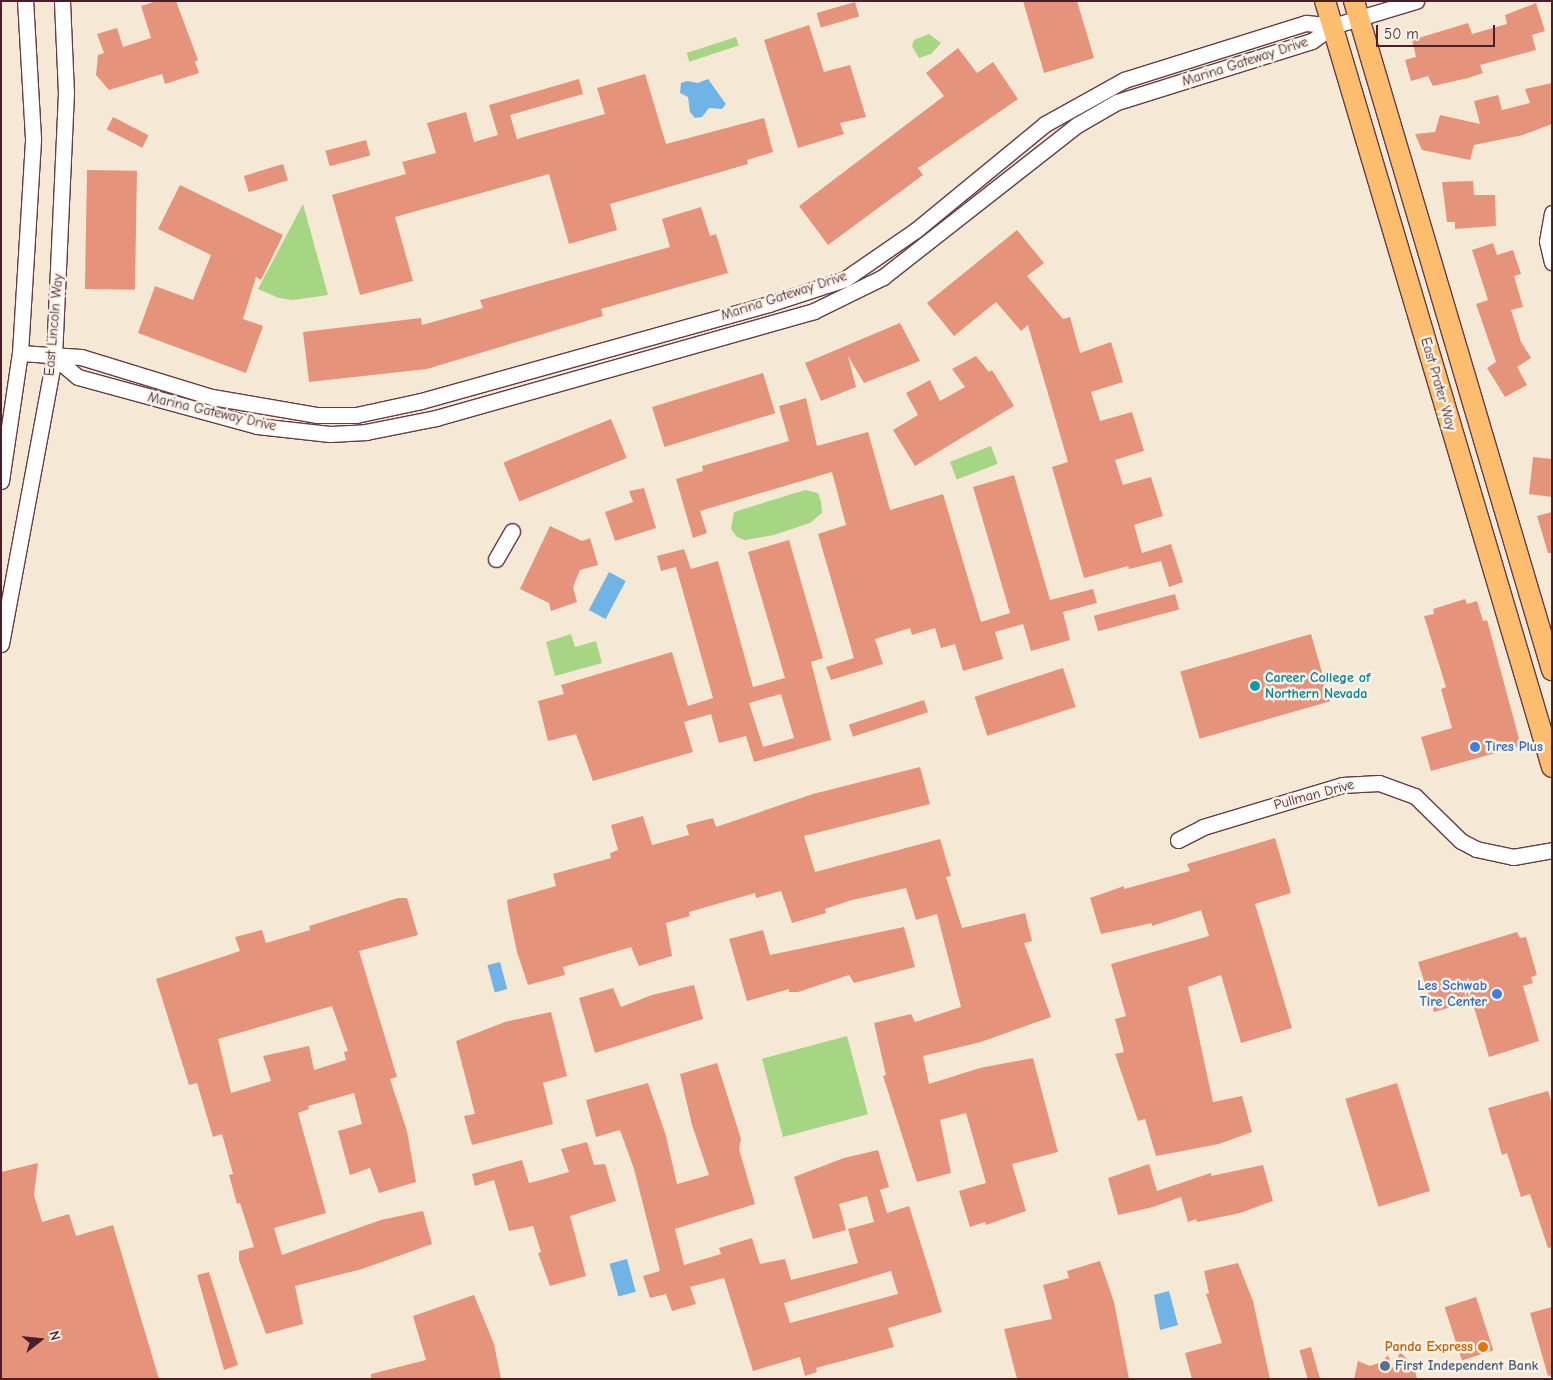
<!DOCTYPE html>
<style>
body{margin:0}
#map{position:relative;width:1553px;height:1380px;overflow:hidden;background:#f5e9d5;font-family:"Comic Neue",sans-serif}
div>[style]{position:absolute}
.green>*{inset:0;background:#a6d583;transform-origin:0 0}
.water>*{inset:0;background:#70b3e5;transform-origin:0 0}
.building>*{inset:0;background:#e6937c;transform-origin:0 0}
.roads{filter:drop-shadow(1px 0 #643d44) drop-shadow(-1px 0 #643d44) drop-shadow(0 1px #643d44) drop-shadow(0 -1px #643d44)}
.minor>*{height:15px;margin:-7.5px;padding:0 7.5px;transform-origin:7.5px;border-radius:7.5px;background:#fff}
.major>*{height:20px;margin:-10px;padding:0 10px;transform-origin:10px;border-radius:10px;background:#fcbd6f}
.dots>*{width:14px;height:14px;translate:-50% -50%;box-sizing:border-box;border:2px solid #f7f3e8;border-radius:50%}
span{translate:-50% -50%;white-space:nowrap;text-align:center;line-height:1.15;-webkit-text-stroke:5px #f7f3e8;paint-order:stroke}
.street-label{font-size:14px;color:#4a1f2b}
.culture-label{font-size:14px;color:#0d838f;font-weight:700}
.left{translate:0 -50%;text-align:left}
.shop-label{font-size:14px;color:#366cbe;font-weight:700}
.right{translate:-100% -50%;text-align:right}
.food-label{font-size:14px;color:#c56008;font-weight:700}
.service-label{font-size:14px;color:#4e5e75;font-weight:700}
.frame{position:absolute;inset:0;border:2px solid #4a1f2b;pointer-events:none}
.north{position:absolute;left:15px;top:1315px;width:50px;height:50px;-webkit-text-stroke:4px #f7f3e8;paint-order:stroke;rotate:74deg;font-size:14px;font-weight:700;line-height:20px;text-align:center;color:#4a1f2b}
.north::after{content:'';display:block;margin:auto;width:18px;height:22px;background:#4a1f2b;clip-path:polygon(50% 0,100% 100%,50% 72%,0 100%)}
.scale{position:absolute;left:1376px;top:25px;width:119px;height:22px;box-sizing:border-box;border:2px solid #4a1f2b;border-top:0;padding-left:6px;font-size:15px;line-height:18px;white-space:nowrap;color:#4a1f2b;-webkit-text-stroke:4px #f7f3e8;paint-order:stroke}
</style>
<div id="map">
<div class="green">
<i style="clip-path:polygon(929px 34px,941px 43px,931px 54px,919px 58px,912px 46px,914px 40px)"></i>
<i style="left:736px;top:37px;width:9px;height:52px;rotate:72deg"></i>
<i style="clip-path:polygon(303px 204px,328px 295px,293px 300px,279px 298px,258px 289px)"></i>
<i style="left:991px;top:446px;width:19px;height:44px;rotate:69deg"></i>
<i style="clip-path:polygon(805px 490px,818px 493px,821px 502px,822px 513px,810px 523px,774px 535px,745px 540px,737px 537px,731px 529px,734px 512px)"></i>
<i style="clip-path:polygon(571px 634px,575px 647px,596px 641px,602px 663px,555px 676px,546px 642px)"></i>
<i style="left:847px;top:1036px;width:81px;height:88px;rotate:75deg"></i>
</div>
<div class="water">
<i style="clip-path:polygon(708px 79px,726px 104px,722px 109px,709px 108px,702px 117px,695px 118px,690px 112px,688px 97px,680px 93px,681px 83px,687px 81px,698px 83px)"></i>
<i style="left:609px;top:572px;width:19px;height:43px;rotate:28deg"></i>
<i style="left:500px;top:962px;width:28px;height:13px;rotate:75deg"></i>
<i style="left:627px;top:1259px;width:34px;height:18px;rotate:75deg"></i>
<i style="clip-path:polygon(1169px 1291px,1178px 1325px,1160px 1330px,1154px 1295px)"></i>
</div>
<div class="building">
<i style="clip-path:polygon(157px 1px,176px 1px,198px 60px,195px 62px,199px 73px,165px 84px,162px 74px,109px 90px,96px 75px,98px 55px,104px 53px,97px 34px,117px 28px,123px 47px,151px 38px,141px 6px)"></i>
<i style="clip-path:polygon(1023px 1px,1077px 1px,1094px 58px,1044px 73px)"></i>
<i style="left:855px;top:2px;width:15px;height:40px;rotate:74deg"></i>
<i style="clip-path:polygon(1536px 3px,1545px 31px,1532px 35px,1536px 50px,1480px 65px,1483px 73px,1468px 78px,1433px 86px,1428px 76px,1411px 81px,1405px 60px,1416px 57px,1412px 40px,1468px 23px,1472px 34px,1507px 24px,1505px 15px)"></i>
<i style="clip-path:polygon(809px 25px,824px 72px,850px 65px,866px 117px,840px 123px,844px 134px,798px 148px,764px 40px)"></i>
<i style="clip-path:polygon(958px 48px,977px 73px,993px 62px,1018px 99px,918px 168px,923px 175px,828px 245px,799px 206px,944px 96px,926px 73px)"></i>
<i style="clip-path:polygon(645px 74px,666px 144px,764px 118px,773px 152px,747px 160px,748px 164px,610px 204px,617px 230px,569px 244px,549px 174px,395px 217px,413px 281px,360px 295px,332px 195px,406px 174px,402px 162px,436px 153px,427px 123px,466px 112px,474px 142px,498px 135px,489px 105px,579px 79px,583px 94px,510px 115px,517px 139px,605px 114px,597px 88px)"></i>
<i style="clip-path:polygon(1552px 83px,1552px 124px,1523px 135px,1474px 145px,1470px 160px,1422px 150px,1415px 134px,1435px 132px,1440px 115px,1480px 124px,1474px 101px,1498px 95px,1502px 110px,1530px 103px,1525px 89px)"></i>
<i style="left:113px;top:117px;width:40px;height:14px;rotate:27deg"></i>
<i style="left:366px;top:140px;width:16px;height:42px;rotate:75deg"></i>
<i style="left:283px;top:164px;width:17px;height:41px;rotate:73deg"></i>
<i style="left:87px;top:170px;width:50px;height:119px;rotate:1deg"></i>
<i style="clip-path:polygon(1473px 181px,1474px 195px,1495px 195px,1496px 226px,1455px 229px,1455px 222px,1447px 222px,1442px 182px)"></i>
<i style="clip-path:polygon(180px 185px,283px 235px,261px 280px,256px 277px,243px 319px,263px 326px,246px 373px,138px 333px,155px 286px,193px 300px,211px 255px,158px 229px)"></i>
<i style="clip-path:polygon(701px 207px,710px 236px,716px 234px,728px 273px,601px 309px,603px 316px,427px 369px,309px 382px,303px 332px,421px 318px,422px 325px,483px 308px,480px 300px,670px 247px,662px 219px)"></i>
<i style="clip-path:polygon(1017px 230px,1044px 263px,1027px 276px,1063px 319px,1070px 317px,1080px 353px,1111px 342px,1123px 382px,1091px 392px,1100px 421px,1132px 412px,1144px 451px,1115px 460px,1123px 485px,1151px 477px,1163px 516px,1134px 525px,1142px 553px,1171px 544px,1183px 582px,1169px 587px,1161px 561px,1129px 569px,1128px 566px,1084px 578px,1052px 467px,1068px 462px,1028px 325px,1021px 331px,996px 302px,954px 336px,927px 303px)"></i>
<i style="clip-path:polygon(1493px 243px,1497px 255px,1513px 250px,1521px 274px,1514px 276px,1523px 307px,1511px 310px,1521px 342px,1531px 358px,1517px 367px,1527px 385px,1505px 397px,1487px 368px,1496px 362px,1476px 304px,1488px 300px,1472px 250px)"></i>
<i style="clip-path:polygon(900px 323px,920px 361px,864px 383px,848px 356px,856px 387px,821px 401px,805px 363px)"></i>
<i style="clip-path:polygon(976px 356px,989px 372px,992px 370px,1014px 406px,915px 466px,893px 430px,918px 415px,906px 393px,930px 380px,940px 401px,965px 387px,952px 369px)"></i>
<i style="left:763px;top:373px;width:42px;height:116px;rotate:73deg"></i>
<i style="clip-path:polygon(806px 398px,817px 446px,868px 432px,890px 510px,943px 494px,981px 622px,1010px 613px,973px 487px,1014px 475px,1050px 600px,1093px 589px,1097px 603px,1063px 612px,1070px 640px,1031px 651px,1023px 624px,995px 632px,1003px 659px,963px 671px,955px 644px,941px 648px,935px 628px,912px 635px,910px 628px,875px 639px,883px 664px,831px 680px,826px 667px,854px 658px,818px 534px,846px 525px,832px 472px,700px 511px,707px 533px,693px 538px,676px 479px,703px 471px,702px 466px,789px 441px,779px 406px)"></i>
<i style="left:611px;top:419px;width:42px;height:116px;rotate:68deg"></i>
<i style="clip-path:polygon(1533px 457px,1552px 459px,1552px 497px,1529px 494px)"></i>
<i style="clip-path:polygon(644px 488px,656px 528px,615px 541px,605px 512px,633px 502px,629px 491px)"></i>
<i style="clip-path:polygon(1552px 512px,1552px 553px,1548px 553px,1537px 516px)"></i>
<i style="clip-path:polygon(550px 526px,582px 541px,590px 538px,598px 565px,580px 570px,573px 587px,577px 602px,551px 611px,549px 603px,520px 589px)"></i>
<i style="clip-path:polygon(evenodd,789px 540px,823px 658px,811px 662px,831px 740px,754px 762px,746px 736px,719px 743px,711px 714px,684px 722px,693px 752px,593px 781px,576px 734px,548px 741px,538px 701px,564px 694px,561px 685px,672px 652px,688px 706px,713px 698px,676px 567px,661px 571px,657px 556px,684px 549px,691px 569px,718px 561px,753px 687px,785px 678px,748px 552px,789px 540px,781px 694px,794px 738px,763px 747px,749px 703px,781px 694px)"></i>
<i style="left:1175px;top:594px;width:16px;height:84px;rotate:75deg"></i>
<i style="clip-path:polygon(1465px 599px,1467px 604px,1477px 601px,1483px 621px,1487px 620px,1521px 746px,1431px 771px,1421px 737px,1452px 728px,1441px 689px,1446px 687px,1424px 616px,1434px 614px,1433px 609px)"></i>
<i style="left:1311px;top:634px;width:70px;height:136px;rotate:74deg"></i>
<i style="left:1063px;top:668px;width:41px;height:93px;rotate:72deg"></i>
<i style="left:924px;top:700px;width:13px;height:79px;rotate:72deg"></i>
<i style="clip-path:polygon(920px 767px,930px 804px,804px 836px,815px 872px,940px 839px,951px 876px,946px 877px,962px 928px,1025px 913px,1032px 941px,1024px 943px,1051px 1017px,981px 1042px,923px 1056px,929px 1084px,980px 1068px,1033px 1058px,1058px 1152px,1012px 1164px,1026px 1211px,986px 1225px,985px 1222px,970px 1227px,959px 1191px,986px 1183px,966px 1113px,940px 1120px,951px 1173px,917px 1182px,883px 1076px,886px 1075px,874px 1023px,911px 1014px,915px 1022px,961px 1007px,937px 914px,916px 920px,906px 888px,852px 900px,825px 909px,826px 913px,792px 923px,781px 891px,756px 898px,755px 893px,689px 912px,690px 916px,666px 923px,672px 956px,639px 966px,631px 947px,563px 967px,565px 975px,528px 985px,517px 952px,508px 909px,507px 900px,556px 886px,553px 874px,611px 858px,610px 853px,618px 850px,611px 825px,643px 816px,652px 845px,689px 835px,686px 825px,713px 818px,716px 827px,813px 794px)"></i>
<i style="clip-path:polygon(1275px 838px,1291px 893px,1255px 904px,1292px 1028px,1241px 1043px,1221px 975px,1188px 987px,1213px 1102px,1242px 1096px,1252px 1132px,1219px 1144px,1156px 1156px,1145px 1119px,1138px 1121px,1115px 1054px,1124px 1052px,1115px 1019px,1126px 1016px,1111px 964px,1209px 936px,1201px 910px,1152px 926px,1152px 923px,1101px 934px,1090px 898px,1124px 886px,1124px 889px,1190px 871px,1187px 864px)"></i>
<i style="clip-path:polygon(evenodd,398px 898px,407px 898px,418px 935px,359px 951px,397px 1077px,390px 1079px,407px 1131px,416px 1182px,379px 1193px,370px 1168px,350px 1175px,338px 1131px,362px 1124px,354px 1093px,308px 1106px,309px 1109px,298px 1113px,326px 1213px,274px 1228px,282px 1255px,381px 1220px,423px 1211px,432px 1244px,362px 1269px,295px 1286px,303px 1324px,266px 1334px,239px 1260px,239px 1251px,254px 1247px,240px 1203px,237px 1204px,229px 1175px,233px 1174px,222px 1134px,213px 1137px,197px 1083px,189px 1085px,156px 979px,240px 951px,235px 937px,262px 930px,266px 943px,310px 930px,309px 926px,398px 898px,332px 1006px,348px 1051px,344px 1052px,346px 1060px,314px 1070px,309px 1046px,263px 1056px,271px 1081px,231px 1093px,218px 1039px,332px 1006px)"></i>
<i style="clip-path:polygon(904px 927px,915px 967px,854px 983px,849px 975px,798px 992px,789px 992px,789px 989px,747px 1001px,729px 939px,763px 930px,770px 955px)"></i>
<i style="clip-path:polygon(1517px 932px,1520px 938px,1526px 937px,1537px 975px,1531px 977px,1533px 983px,1523px 986px,1539px 1041px,1489px 1057px,1472px 1001px,1434px 1012px,1418px 962px)"></i>
<i style="clip-path:polygon(694px 985px,703px 1019px,595px 1053px,579px 998px,613px 988px,621px 1007px,652px 995px)"></i>
<i style="clip-path:polygon(551px 1012px,567px 1076px,543px 1083px,553px 1124px,472px 1145px,464px 1116px,475px 1114px,456px 1041px,505px 1022px)"></i>
<i style="clip-path:polygon(evenodd,717px 1063px,741px 1139px,739px 1149px,755px 1204px,675px 1229px,684px 1265px,721px 1254px,719px 1248px,752px 1238px,760px 1264px,785px 1259px,791px 1280px,858px 1263px,848px 1229px,874px 1222px,867px 1196px,839px 1204px,846px 1230px,813px 1239px,794px 1177px,844px 1158px,878px 1150px,889px 1187px,880px 1190px,887px 1213px,909px 1206px,942px 1312px,888px 1328px,894px 1347px,816px 1368px,817px 1372px,805px 1376px,800px 1357px,753px 1371px,724px 1278px,690px 1287px,696px 1304px,672px 1311px,666px 1294px,650px 1298px,643px 1276px,660px 1271px,634px 1169px,620px 1130px,596px 1137px,586px 1100px,648px 1083px,666px 1136px,677px 1184px,681px 1183px,709px 1175px,692px 1125px,680px 1074px,717px 1063px,891px 1271px,898px 1294px,790px 1323px,784px 1303px,891px 1271px)"></i>
<i style="left:1397px;top:1083px;width:113px;height:54px;rotate:73deg"></i>
<i style="clip-path:polygon(1548px 1091px,1552px 1104px,1552px 1247px,1548px 1248px,1530px 1194px,1521px 1197px,1507px 1153px,1502px 1155px,1488px 1108px)"></i>
<i style="clip-path:polygon(587px 1142px,594px 1165px,605px 1164px,616px 1201px,570px 1216px,586px 1276px,550px 1286px,538px 1253px,541px 1252px,533px 1226px,509px 1231px,494px 1180px,475px 1186px,472px 1174px,522px 1160px,529px 1183px,541px 1180px,569px 1172px,561px 1149px)"></i>
<i style="clip-path:polygon(38px 1163px,34px 1195px,42px 1222px,69px 1214px,76px 1236px,113px 1225px,159px 1379px,1px 1379px,1px 1172px)"></i>
<i style="clip-path:polygon(1149px 1164px,1157px 1191px,1211px 1173px,1211px 1176px,1263px 1165px,1273px 1201px,1240px 1213px,1197px 1222px,1196px 1219px,1188px 1222px,1181px 1197px,1153px 1207px,1118px 1215px,1108px 1178px)"></i>
<i style="clip-path:polygon(1100px 1261px,1114px 1302px,1129px 1379px,1017px 1379px,1004px 1329px,1052px 1319px,1043px 1285px,1069px 1278px,1067px 1271px)"></i>
<i style="clip-path:polygon(1238px 1263px,1253px 1301px,1270px 1379px,1192px 1379px,1185px 1353px,1222px 1343px,1206px 1294px,1209px 1293px,1204px 1271px)"></i>
<i style="clip-path:polygon(209px 1272px,238px 1365px,224px 1370px,197px 1275px)"></i>
<i style="clip-path:polygon(474px 1295px,494px 1344px,501px 1379px,371px 1379px,371px 1374px,426px 1360px,413px 1316px)"></i>
<i style="left:1476px;top:1297px;width:56px;height:33px;rotate:72deg"></i>
<i style="clip-path:polygon(1552px 1307px,1552px 1375px,1548px 1376px,1530px 1313px)"></i>
<i style="left:1311px;top:1347px;width:33px;height:12px;rotate:74deg"></i>
<i style="clip-path:polygon(1400px 1352px,1414px 1366px,1417px 1379px,1354px 1379px,1358px 1361px,1370px 1366px,1382px 1362px,1388px 1355px,1393px 1369px)"></i>
</div>
<div class="roads">
<div class="minor">
<i style="left:1552px;top:213px;width:28px;rotate:100deg"></i>
<i style="left:1547px;top:241px;width:22px;rotate:77deg"></i>
<i style="left:20px;top:353px;width:61px;rotate:3.8deg"></i>
<i style="left:81px;top:357px;width:137px;rotate:17deg"></i>
<i style="left:212px;top:397px;width:107px;rotate:9.7deg"></i>
<i style="left:317px;top:415px;width:39px"></i>
<i style="left:356px;top:415px;width:66px;rotate:-12.2deg"></i>
<i style="left:421px;top:401px;width:361px;rotate:-15.6deg"></i>
<i style="left:769px;top:304px;width:80px;rotate:-18.2deg"></i>
<i style="left:845px;top:279px;width:86px;rotate:-34.6deg"></i>
<i style="left:916px;top:230px;width:167px;rotate:-39.4deg"></i>
<i style="left:1045px;top:124px;width:90px;rotate:-29.1deg"></i>
<i style="left:1124px;top:80px;width:191px;rotate:-17.4deg"></i>
<i style="left:1306px;top:23px;width:27px;rotate:6deg"></i>
<i style="left:54px;top:357px;width:31px;rotate:40deg"></i>
<i style="left:78px;top:377px;width:186px;rotate:15.3deg"></i>
<i style="left:257px;top:426px;width:73px;rotate:6.3deg"></i>
<i style="left:330px;top:434px;width:36px;rotate:-3deg"></i>
<i style="left:366px;top:432px;width:71px;rotate:-11.3deg"></i>
<i style="left:436px;top:418px;width:393px;rotate:-15.8deg"></i>
<i style="left:814px;top:311px;width:77px;rotate:-26.2deg"></i>
<i style="left:883px;top:277px;width:246px;rotate:-38.1deg"></i>
<i style="left:1077px;top:125px;width:46px;rotate:-29.9deg"></i>
<i style="left:1117px;top:102px;width:204px;rotate:-17.4deg"></i>
<i style="left:1312px;top:41px;width:26px;rotate:-36deg"></i>
<i style="left:1333px;top:26px;width:87px;rotate:-16.8deg"></i>
<i style="left:1px;top:481px;width:129px;rotate:-81.6deg"></i>
<i style="left:20px;top:353px;width:215px;rotate:-86.5deg"></i>
<i style="left:33px;top:138px;width:137px;rotate:-93.3deg"></i>
<i style="left:496px;top:559px;width:32px;rotate:-60deg"></i>
<i style="left:1px;top:644px;width:292px;rotate:-79.5deg"></i>
<i style="left:54px;top:357px;width:264px;rotate:-87.4deg"></i>
<i style="left:66px;top:93px;width:92px;rotate:-92.5deg"></i>
<i style="left:1178px;top:840px;width:28px;rotate:-27deg"></i>
<i style="left:1203px;top:827px;width:145px;rotate:-16.8deg"></i>
<i style="left:1342px;top:785px;width:37px;rotate:-3deg"></i>
<i style="left:1379px;top:783px;width:38px;rotate:20deg"></i>
<i style="left:1415px;top:796px;width:64px;rotate:44.4deg"></i>
<i style="left:1461px;top:841px;width:17px;rotate:28deg"></i>
<i style="left:1476px;top:849px;width:38px;rotate:12deg"></i>
<i style="left:1513px;top:857px;width:40px;rotate:-10deg"></i>
</div>
<div class="major">
<i style="left:1325px;top:1px;width:799px;rotate:73.49deg"></i>
<i style="left:1354px;top:1px;width:698px;rotate:73.51deg"></i>
</div>
</div>
<div class="dots">
<i style="left:1255px;top:686px;background:#0f9aa8"></i>
<i style="left:1475px;top:747px;background:#3f7fe0"></i>
<i style="left:1497px;top:994px;background:#3f7fe0"></i>
<i style="left:1483px;top:1347px;background:#e8710a"></i>
<i style="left:1385px;top:1366px;background:#5c6f8a"></i>
</div>
<div class="street-label">
<span style="left:1245px;top:62px;rotate:-18deg">Marina Gateway Drive</span>
<span style="left:784px;top:296px;rotate:-18deg">Marina Gateway Drive</span>
<span style="left:54px;top:325px;rotate:-85deg">East Lincoln Way</span>
<span style="left:1438px;top:384px;rotate:74deg">East Prater Way</span>
<span style="left:212px;top:412px;rotate:13deg">Marina Gateway Drive</span>
<span style="left:1314px;top:795px;rotate:-15deg">Pullman Drive</span>
</div>
<div class="culture-label">
<span class="left" style="left:1265px;top:686px">Career College of<br>Northern Nevada</span>
</div>
<div class="shop-label">
<span class="left" style="left:1485px;top:747px">Tires Plus</span>
<span class="right" style="left:1487px;top:994px">Les Schwab<br>Tire Center</span>
</div>
<div class="food-label">
<span class="right" style="left:1473px;top:1347px">Panda Express</span>
</div>
<div class="service-label">
<span class="left" style="left:1395px;top:1366px">First Independent Bank</span>
</div>
<div class="frame"></div>
<div class="north">N</div>
<div class="scale">50 m</div>
</div>
